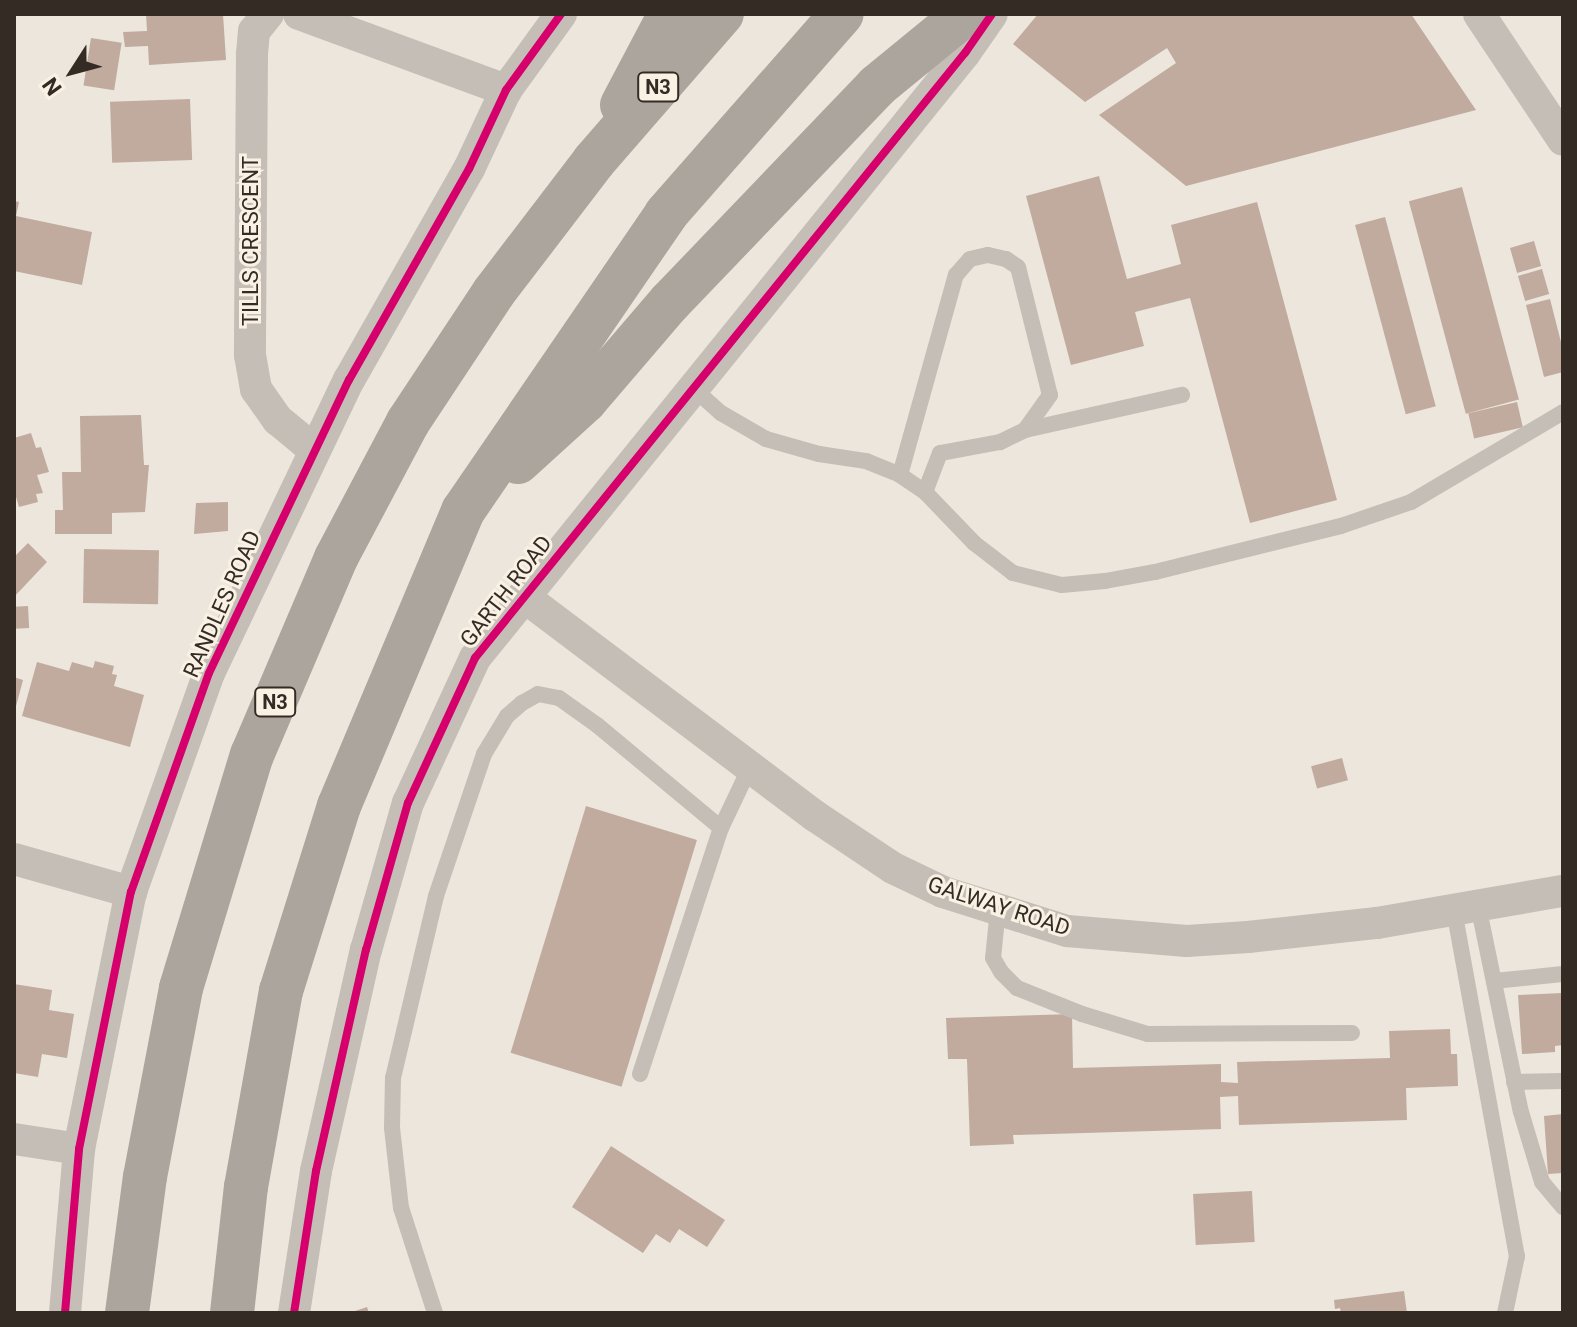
<!DOCTYPE html>
<style>
body{margin:0}
#map{position:relative;width:1577px;height:1327px;overflow:hidden;background:#ece6dd;font-family:Roboto,sans-serif}
div>[style]{position:absolute}
.building>*{inset:0;background:#c0ab9e;transform-origin:0 0}
.lane>*{height:16px;margin:-8px;padding:0 8px;transform-origin:8px;border-radius:8px;background:#c4beb7}
.street>*{height:32px;margin:-16px;padding:0 16px;transform-origin:16px;border-radius:16px;background:#c4beb7}
.highway>*{height:44px;margin:-22px;padding:0 22px;transform-origin:22px;border-radius:22px;background:#aba59d}
.cycleway>*{height:8px;margin:-4px;padding:0 4px;transform-origin:4px;border-radius:4px;background:#d6006c}
span{translate:-50% -50%;white-space:nowrap;text-align:center;line-height:1.15;-webkit-text-stroke:6px #f9f1e3;paint-order:stroke}
.shield-label span{padding:2px 6px;background:#f9f1e3;border:2px solid;border-radius:6px;-webkit-text-stroke-width:0}
.shield-label{font-size:20px;color:#342b25;font-weight:700}
.street-label{font-size:22px;color:#342b25}
.frame{position:absolute;inset:0;border:16px solid #342b25;pointer-events:none}
.north{position:absolute;left:32px;top:32px;width:80px;height:80px;-webkit-text-stroke:6px #f9f1e3;paint-order:stroke;rotate:234deg;font-size:22px;font-weight:700;line-height:32px;text-align:center;color:#342b25}
.north::after{content:'';display:block;margin:auto;width:28px;height:36px;background:#342b25;clip-path:polygon(50% 0,100% 100%,50% 72%,0 100%)}
</style>
<div id="map">
<div class="building">
<i style="clip-path:polygon(146px 14px,223px 14px,226px 60px,149px 65px,148px 46px,125px 47px,123px 32px,147px 31px)"></i>
<i style="clip-path:polygon(1038px 14px,1411px 14px,1476px 110px,1186px 186px,1099px 115px,1176px 63px,1167px 48px,1085px 102px,1013px 44px)"></i>
<i style="left:91px;top:38px;width:31px;height:48px;rotate:9deg"></i>
<i style="left:190px;top:99px;width:61px;height:80px;rotate:88deg"></i>
<i style="clip-path:polygon(1099px 176px,1127px 279px,1181px 264px,1171px 225px,1257px 202px,1337px 500px,1250px 523px,1190px 298px,1135px 312px,1144px 346px,1071px 365px,1026px 196px)"></i>
<i style="left:1462px;top:187px;width:220px;height:55px;rotate:75deg"></i>
<i style="clip-path:polygon(14px 201px,19px 202px,16px 216px,92px 232px,82px 285px,14px 271px)"></i>
<i style="left:1385px;top:217px;width:196px;height:31px;rotate:75deg"></i>
<i style="left:1534px;top:241px;width:26px;height:25px;rotate:74deg"></i>
<i style="left:1542px;top:269px;width:26px;height:25px;rotate:74deg"></i>
<i style="clip-path:polygon(1550px 299px,1563px 350px,1563px 372px,1544px 377px,1526px 305px)"></i>
<i style="left:1517px;top:402px;width:26px;height:50px;rotate:77deg"></i>
<i style="clip-path:polygon(141px 415px,144px 465px,149px 465px,145px 512px,112px 513px,112px 534px,55px 534px,55px 510px,63px 510px,62px 472px,81px 472px,80px 416px)"></i>
<i style="clip-path:polygon(31px 433px,36px 448px,41px 447px,49px 472px,37px 475px,43px 493px,36px 494px,38px 502px,19px 507px,14px 490px,14px 438px)"></i>
<i style="clip-path:polygon(228px 502px,228px 531px,194px 534px,196px 503px)"></i>
<i style="clip-path:polygon(28px 543px,47px 562px,14px 597px,14px 557px)"></i>
<i style="left:84px;top:549px;width:75px;height:54px;rotate:1deg"></i>
<i style="left:28px;top:606px;width:22px;height:14px;rotate:87deg"></i>
<i style="clip-path:polygon(95px 661px,114px 666px,112px 674px,117px 675px,114px 686px,144px 695px,130px 747px,22px 716px,37px 662px,69px 671px,72px 662px,93px 668px)"></i>
<i style="clip-path:polygon(14px 677px,23px 680px,15px 710px,14px 710px)"></i>
<i style="left:1342px;top:758px;width:23px;height:32px;rotate:75deg"></i>
<i style="left:586px;top:806px;width:116px;height:258px;rotate:17deg"></i>
<i style="clip-path:polygon(14px 984px,52px 990px,49px 1010px,74px 1014px,67px 1058px,42px 1054px,38px 1077px,14px 1073px)"></i>
<i style="clip-path:polygon(1563px 993px,1563px 1045px,1555px 1046px,1555px 1052px,1522px 1054px,1518px 995px)"></i>
<i style="clip-path:polygon(1072px 1014px,1073px 1068px,1221px 1064px,1221px 1082px,1238px 1083px,1237px 1062px,1390px 1058px,1389px 1031px,1450px 1029px,1451px 1054px,1457px 1054px,1458px 1086px,1406px 1088px,1407px 1120px,1239px 1125px,1238px 1096px,1220px 1097px,1221px 1129px,1013px 1135px,1014px 1144px,970px 1146px,967px 1059px,948px 1059px,946px 1018px)"></i>
<i style="clip-path:polygon(1563px 1114px,1563px 1173px,1548px 1174px,1544px 1116px)"></i>
<i style="clip-path:polygon(611px 1146px,725px 1220px,707px 1247px,679px 1229px,670px 1243px,656px 1234px,643px 1253px,572px 1207px)"></i>
<i style="left:1252px;top:1191px;width:51px;height:59px;rotate:87deg"></i>
<i style="clip-path:polygon(1404px 1291px,1407px 1313px,1341px 1313px,1340px 1308px,1335px 1309px,1334px 1300px)"></i>
<i style="clip-path:polygon(367px 1307px,369px 1313px,349px 1313px)"></i>
</div>
<div class="lane">
<i style="left:693px;top:388px;width:38px;rotate:42deg"></i>
<i style="left:721px;top:413px;width:52px;rotate:30deg"></i>
<i style="left:766px;top:439px;width:55px;rotate:15.8deg"></i>
<i style="left:819px;top:454px;width:48px;rotate:8.5deg"></i>
<i style="left:866px;top:461px;width:37px;rotate:22deg"></i>
<i style="left:900px;top:475px;width:30px;rotate:34deg"></i>
<i style="left:925px;top:492px;width:71px;rotate:46.1deg"></i>
<i style="left:974px;top:543px;width:49px;rotate:37.6deg"></i>
<i style="left:1013px;top:573px;width:50px;rotate:13.8deg"></i>
<i style="left:1062px;top:585px;width:43px;rotate:-5.3deg"></i>
<i style="left:1105px;top:581px;width:51px;rotate:-10.2deg"></i>
<i style="left:1155px;top:572px;width:192px;rotate:-13.9deg"></i>
<i style="left:1341px;top:526px;width:74px;rotate:-18.9deg"></i>
<i style="left:1411px;top:502px;width:177px;rotate:-30.6deg"></i>
<i style="left:1025px;top:430px;width:161px;rotate:-12.6deg"></i>
<i style="left:900px;top:475px;width:208px;rotate:-74.4deg"></i>
<i style="left:956px;top:275px;width:21px;rotate:-49deg"></i>
<i style="left:970px;top:259px;width:18px;rotate:-13deg"></i>
<i style="left:988px;top:255px;width:18px;rotate:13deg"></i>
<i style="left:1006px;top:259px;width:14px;rotate:34deg"></i>
<i style="left:1018px;top:267px;width:132px;rotate:76deg"></i>
<i style="left:1050px;top:395px;width:43px;rotate:125.5deg"></i>
<i style="left:1025px;top:430px;width:28px;rotate:154deg"></i>
<i style="left:1000px;top:442px;width:61px;rotate:169.6deg"></i>
<i style="left:940px;top:453px;width:42px;rotate:111deg"></i>
<i style="left:1478px;top:905px;width:211px;rotate:78.3deg"></i>
<i style="left:1521px;top:1112px;width:73px;rotate:73.3deg"></i>
<i style="left:1542px;top:1182px;width:33px;rotate:50deg"></i>
<i style="left:998px;top:909px;width:49px;rotate:95.8deg"></i>
<i style="left:993px;top:958px;width:16px;rotate:60deg"></i>
<i style="left:1001px;top:972px;width:23px;rotate:45deg"></i>
<i style="left:1017px;top:988px;width:70px;rotate:21.8deg"></i>
<i style="left:1082px;top:1014px;width:69px;rotate:16.9deg"></i>
<i style="left:1148px;top:1034px;width:204px;rotate:-0.3deg"></i>
<i style="left:1454px;top:910px;width:352px;rotate:79.7deg"></i>
<i style="left:1517px;top:1256px;width:58px;rotate:101.9deg"></i>
<i style="left:1494px;top:981px;width:69px;rotate:-5.8deg"></i>
<i style="left:640px;top:1074px;width:259px;rotate:-71.8deg"></i>
<i style="left:721px;top:828px;width:68px;rotate:-64.6deg"></i>
<i style="left:1514px;top:1082px;width:49px;rotate:-1.2deg"></i>
<i style="left:435px;top:1313px;width:110px;rotate:-107.9deg"></i>
<i style="left:401px;top:1208px;width:81px;rotate:-96.4deg"></i>
<i style="left:392px;top:1128px;width:50px;rotate:-88.9deg"></i>
<i style="left:393px;top:1078px;width:187px;rotate:-76.7deg"></i>
<i style="left:436px;top:896px;width:150px;rotate:-71.3deg"></i>
<i style="left:484px;top:754px;width:44px;rotate:-58.8deg"></i>
<i style="left:507px;top:716px;width:20px;rotate:-41deg"></i>
<i style="left:522px;top:703px;width:18px;rotate:-29deg"></i>
<i style="left:538px;top:694px;width:21px;rotate:11deg"></i>
<i style="left:559px;top:698px;width:47px;rotate:35.4deg"></i>
<i style="left:597px;top:725px;width:161px;rotate:39.7deg"></i>
</div>
<div class="street">
<i style="left:268px;top:14px;width:22px;rotate:129deg"></i>
<i style="left:254px;top:31px;width:24px;rotate:95deg"></i>
<i style="left:252px;top:55px;width:300px;rotate:90.4deg"></i>
<i style="left:250px;top:355px;width:35px;rotate:80deg"></i>
<i style="left:256px;top:389px;width:38px;rotate:55deg"></i>
<i style="left:278px;top:420px;width:45px;rotate:39.6deg"></i>
<i style="left:299px;top:14px;width:221px;rotate:20.2deg"></i>
<i style="left:1479px;top:14px;width:151px;rotate:56.3deg"></i>
<i style="left:523px;top:596px;width:366px;rotate:37deg"></i>
<i style="left:815px;top:816px;width:94px;rotate:33.7deg"></i>
<i style="left:893px;top:868px;width:55px;rotate:25.6deg"></i>
<i style="left:943px;top:892px;width:130px;rotate:17.5deg"></i>
<i style="left:1067px;top:931px;width:120px;rotate:4.8deg"></i>
<i style="left:1187px;top:941px;width:61px;rotate:-3.8deg"></i>
<i style="left:1248px;top:937px;width:130px;rotate:-6.2deg"></i>
<i style="left:1377px;top:923px;width:189px;rotate:-9.8deg"></i>
<i style="left:14px;top:859px;width:122px;rotate:15.8deg"></i>
<i style="left:14px;top:1139px;width:66px;rotate:8.7deg"></i>
<i style="left:65px;top:1313px;width:165px;rotate:-85.1deg"></i>
<i style="left:79px;top:1149px;width:262px;rotate:-78.6deg"></i>
<i style="left:131px;top:892px;width:232px;rotate:-70.4deg"></i>
<i style="left:209px;top:673px;width:325px;rotate:-64.5deg"></i>
<i style="left:349px;top:380px;width:243px;rotate:-60.4deg"></i>
<i style="left:469px;top:169px;width:87px;rotate:-64.9deg"></i>
<i style="left:506px;top:90px;width:94px;rotate:-54.1deg"></i>
<i style="left:294px;top:1313px;width:144px;rotate:-81.2deg"></i>
<i style="left:316px;top:1171px;width:227px;rotate:-77.3deg"></i>
<i style="left:366px;top:950px;width:153px;rotate:-74.1deg"></i>
<i style="left:408px;top:803px;width:160px;rotate:-65.2deg"></i>
<i style="left:475px;top:658px;width:779px;rotate:-51deg"></i>
<i style="left:965px;top:53px;width:47px;rotate:-55.3deg"></i>
</div>
<div class="highway">
<i style="left:622px;top:105px;width:103px;rotate:-62.2deg"></i>
<i style="left:518px;top:462px;width:91px;rotate:-42.3deg"></i>
<i style="left:585px;top:401px;width:130px;rotate:-49.4deg"></i>
<i style="left:670px;top:302px;width:299px;rotate:-46.2deg"></i>
<i style="left:877px;top:86px;width:114px;rotate:-39.3deg"></i>
<i style="left:127px;top:1313px;width:137px;rotate:-82.5deg"></i>
<i style="left:145px;top:1177px;width:192px;rotate:-79.2deg"></i>
<i style="left:181px;top:988px;width:244px;rotate:-73.1deg"></i>
<i style="left:252px;top:755px;width:214px;rotate:-66.9deg"></i>
<i style="left:336px;top:558px;width:154px;rotate:-62.1deg"></i>
<i style="left:408px;top:422px;width:156px;rotate:-56.5deg"></i>
<i style="left:494px;top:292px;width:165px;rotate:-52.6deg"></i>
<i style="left:594px;top:161px;width:195px;rotate:-49deg"></i>
<i style="left:232px;top:1313px;width:127px;rotate:-83.7deg"></i>
<i style="left:246px;top:1187px;width:199px;rotate:-79.9deg"></i>
<i style="left:281px;top:991px;width:194px;rotate:-72.6deg"></i>
<i style="left:339px;top:806px;width:320px;rotate:-67.2deg"></i>
<i style="left:463px;top:511px;width:360px;rotate:-55.6deg"></i>
<i style="left:666px;top:214px;width:266px;rotate:-48.7deg"></i>
</div>
<div class="cycleway">
<i style="left:65px;top:1313px;width:165px;rotate:-85.1deg"></i>
<i style="left:79px;top:1149px;width:262px;rotate:-78.6deg"></i>
<i style="left:131px;top:892px;width:232px;rotate:-70.4deg"></i>
<i style="left:209px;top:673px;width:325px;rotate:-64.5deg"></i>
<i style="left:349px;top:380px;width:243px;rotate:-60.4deg"></i>
<i style="left:469px;top:169px;width:87px;rotate:-64.9deg"></i>
<i style="left:506px;top:90px;width:94px;rotate:-54.1deg"></i>
<i style="left:294px;top:1313px;width:144px;rotate:-81.2deg"></i>
<i style="left:316px;top:1171px;width:227px;rotate:-77.3deg"></i>
<i style="left:366px;top:950px;width:153px;rotate:-74.1deg"></i>
<i style="left:408px;top:803px;width:160px;rotate:-65.2deg"></i>
<i style="left:475px;top:658px;width:779px;rotate:-51deg"></i>
<i style="left:965px;top:53px;width:47px;rotate:-55.3deg"></i>
</div>
<div class="shield-label">
<span style="left:658px;top:87px">N3</span>
<span style="left:275px;top:702px">N3</span>
</div>
<div class="street-label">
<span style="left:251px;top:241px;rotate:-90deg">TILLS CRESCENT</span>
<span style="left:506px;top:591px;rotate:-52deg">GARTH ROAD</span>
<span style="left:222px;top:604px;rotate:-66deg">RANDLES ROAD</span>
<span style="left:999px;top:906px;rotate:18deg">GALWAY ROAD</span>
</div>
<div class="frame"></div>
<div class="north">N</div>
</div>
